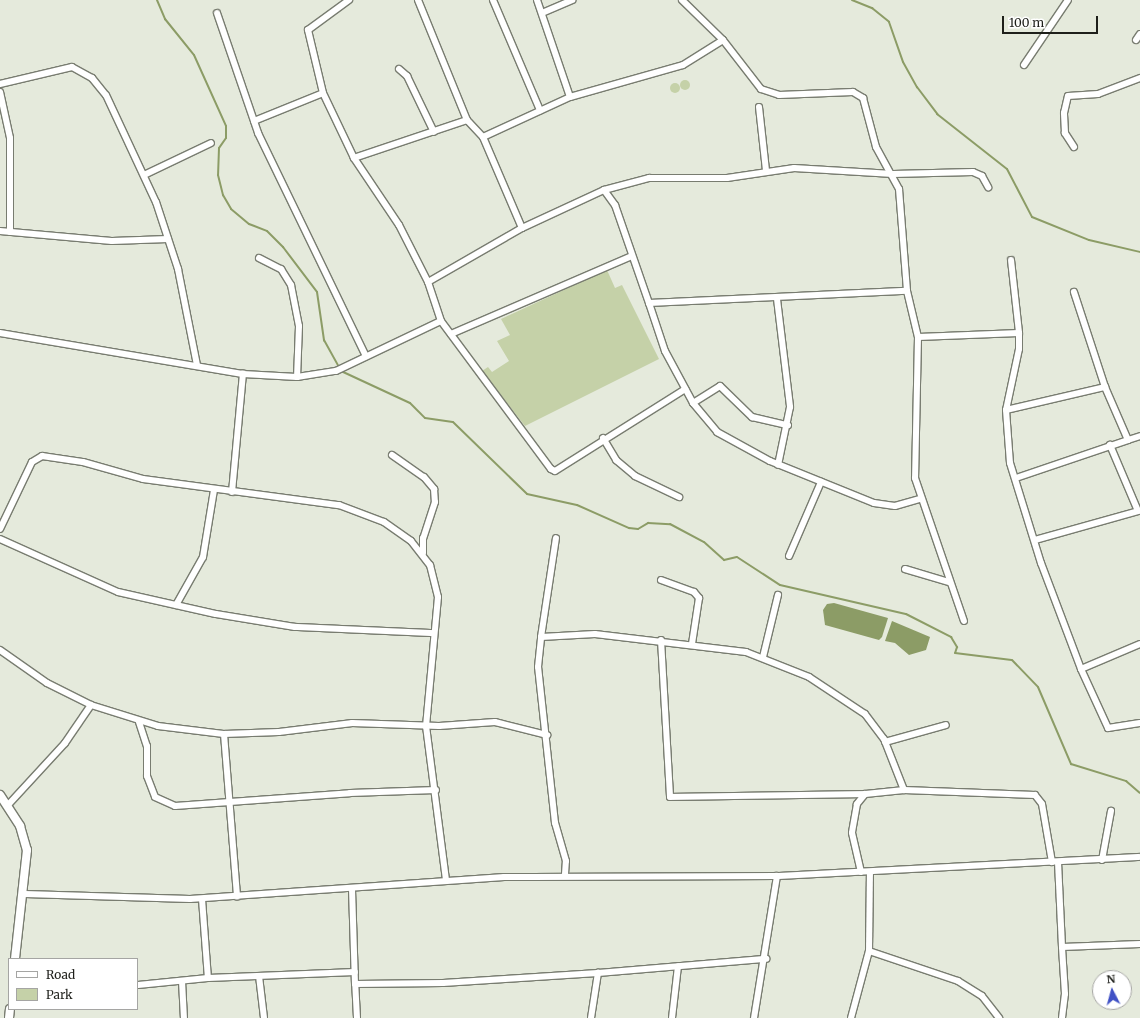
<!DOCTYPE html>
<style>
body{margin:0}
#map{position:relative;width:1140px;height:1018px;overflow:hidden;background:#e5eadc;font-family:Merriweather,serif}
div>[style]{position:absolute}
.green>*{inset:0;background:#c5d1a8}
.round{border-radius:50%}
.water>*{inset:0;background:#8c9c66}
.stream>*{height:2px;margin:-1px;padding:0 1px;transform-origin:1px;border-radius:1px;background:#8c9c66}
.roads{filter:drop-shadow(1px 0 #787c70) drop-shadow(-1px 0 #787c70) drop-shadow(0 1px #787c70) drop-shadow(0 -1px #787c70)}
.minor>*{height:6px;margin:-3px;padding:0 3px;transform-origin:3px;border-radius:3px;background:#fff}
.major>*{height:8px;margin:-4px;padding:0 4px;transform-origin:4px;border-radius:4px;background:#fff}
span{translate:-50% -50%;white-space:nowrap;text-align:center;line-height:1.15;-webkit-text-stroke:4px #fff;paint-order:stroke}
.legend{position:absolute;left:8px;top:958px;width:130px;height:52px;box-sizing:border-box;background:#fff;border:1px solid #a5a5a3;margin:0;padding:5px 7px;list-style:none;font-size:12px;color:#1e1f1a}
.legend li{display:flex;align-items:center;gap:8px;height:20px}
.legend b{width:20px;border:1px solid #a5a5a3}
.north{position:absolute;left:1092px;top:970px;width:40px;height:40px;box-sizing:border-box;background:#fff;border:1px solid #a5a5a3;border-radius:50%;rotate:354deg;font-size:11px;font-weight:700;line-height:16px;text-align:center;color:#1e1f1a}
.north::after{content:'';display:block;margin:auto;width:14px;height:18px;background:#4051c5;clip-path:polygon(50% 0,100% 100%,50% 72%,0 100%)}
.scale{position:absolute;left:1002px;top:16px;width:96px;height:18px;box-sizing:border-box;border:2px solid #1e1f1a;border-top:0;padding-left:5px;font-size:12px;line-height:14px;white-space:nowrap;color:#1e1f1a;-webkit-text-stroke:3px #fff;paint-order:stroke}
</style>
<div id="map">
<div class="green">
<i class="round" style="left:680px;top:80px;width:10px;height:10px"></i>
<i class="round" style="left:670px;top:83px;width:10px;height:10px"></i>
<i style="clip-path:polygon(607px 270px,615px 288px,622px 285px,659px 359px,525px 426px,482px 371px,488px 367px,492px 372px,509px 361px,497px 341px,510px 335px,501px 319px)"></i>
</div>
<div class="water">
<i style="clip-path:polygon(834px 603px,888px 618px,882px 637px,879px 640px,825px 625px,823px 610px,827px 604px)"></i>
<i style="clip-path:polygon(892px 621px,930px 637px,926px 650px,909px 655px,895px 643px,885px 641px)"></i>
</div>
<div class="stream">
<i style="left:157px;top:0;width:21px;rotate:67deg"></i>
<i style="left:165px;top:19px;width:46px;rotate:51.1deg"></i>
<i style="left:194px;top:55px;width:78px;rotate:65.7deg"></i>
<i style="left:226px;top:126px;width:12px;rotate:90deg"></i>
<i style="left:226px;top:138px;width:12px;rotate:125deg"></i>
<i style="left:219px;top:148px;width:27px;rotate:92deg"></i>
<i style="left:218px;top:175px;width:21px;rotate:76deg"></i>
<i style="left:223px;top:195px;width:16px;rotate:60deg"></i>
<i style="left:231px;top:209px;width:23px;rotate:40deg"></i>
<i style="left:249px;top:224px;width:19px;rotate:21deg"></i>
<i style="left:267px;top:231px;width:23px;rotate:45deg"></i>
<i style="left:283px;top:247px;width:56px;rotate:52.9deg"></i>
<i style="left:317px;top:292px;width:49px;rotate:81.7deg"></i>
<i style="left:324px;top:340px;width:31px;rotate:61deg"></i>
<i style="left:852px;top:0;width:22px;rotate:22deg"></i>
<i style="left:872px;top:8px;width:22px;rotate:39deg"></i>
<i style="left:889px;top:22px;width:42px;rotate:70.7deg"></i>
<i style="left:903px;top:62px;width:29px;rotate:61deg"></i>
<i style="left:917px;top:87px;width:34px;rotate:53deg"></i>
<i style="left:937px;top:114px;width:89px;rotate:38.2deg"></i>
<i style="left:1007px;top:169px;width:54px;rotate:62.5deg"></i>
<i style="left:1032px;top:217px;width:61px;rotate:22deg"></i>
<i style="left:1089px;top:240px;width:52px;rotate:13.2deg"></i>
<i style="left:341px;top:371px;width:76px;rotate:24.9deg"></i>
<i style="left:410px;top:403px;width:21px;rotate:45deg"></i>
<i style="left:425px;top:418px;width:28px;rotate:8deg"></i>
<i style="left:453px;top:422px;width:103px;rotate:44.2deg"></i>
<i style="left:527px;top:494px;width:51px;rotate:12.4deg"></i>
<i style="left:577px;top:505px;width:57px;rotate:23.9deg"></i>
<i style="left:629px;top:528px;width:9px;rotate:6deg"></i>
<i style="left:638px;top:529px;width:12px;rotate:-31deg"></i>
<i style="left:648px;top:523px;width:22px;rotate:3deg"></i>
<i style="left:670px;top:524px;width:38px;rotate:28deg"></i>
<i style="left:704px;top:542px;width:27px;rotate:42deg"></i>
<i style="left:724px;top:560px;width:13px;rotate:-13deg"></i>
<i style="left:737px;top:557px;width:51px;rotate:33.1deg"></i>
<i style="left:780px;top:585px;width:129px;rotate:13deg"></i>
<i style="left:906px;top:614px;width:51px;rotate:27.1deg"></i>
<i style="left:951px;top:637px;width:12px;rotate:59deg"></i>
<i style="left:957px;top:647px;width:6px;rotate:108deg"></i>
<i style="left:955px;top:653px;width:57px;rotate:7deg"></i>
<i style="left:1012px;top:660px;width:37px;rotate:46deg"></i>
<i style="left:1038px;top:687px;width:84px;rotate:66.8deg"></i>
<i style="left:1071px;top:764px;width:58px;rotate:17.2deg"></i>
<i style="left:1126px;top:781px;width:18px;rotate:41deg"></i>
</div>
<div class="roads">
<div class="minor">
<i style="left:418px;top:0;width:130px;rotate:67.8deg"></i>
<i style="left:467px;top:120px;width:23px;rotate:47deg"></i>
<i style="left:483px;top:137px;width:99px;rotate:66.8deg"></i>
<i style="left:493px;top:0;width:120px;rotate:66.9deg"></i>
<i style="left:537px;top:0;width:102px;rotate:71.2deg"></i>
<i style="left:682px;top:0;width:57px;rotate:44.3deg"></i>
<i style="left:723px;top:40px;width:62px;rotate:52.2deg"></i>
<i style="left:761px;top:89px;width:19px;rotate:18deg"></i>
<i style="left:779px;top:95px;width:74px;rotate:-2.3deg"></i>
<i style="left:853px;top:92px;width:12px;rotate:31deg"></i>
<i style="left:863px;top:98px;width:51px;rotate:75.1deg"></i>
<i style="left:876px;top:147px;width:48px;rotate:61.3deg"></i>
<i style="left:899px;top:189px;width:102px;rotate:85.5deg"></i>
<i style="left:217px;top:13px;width:127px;rotate:71.1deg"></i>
<i style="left:258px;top:133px;width:248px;rotate:64.2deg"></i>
<i style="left:542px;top:13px;width:33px;rotate:-23deg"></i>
<i style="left:1136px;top:40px;width:7px;rotate:-56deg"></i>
<i style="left:1024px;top:65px;width:78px;rotate:-55.9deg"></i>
<i style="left:399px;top:69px;width:11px;rotate:41deg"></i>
<i style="left:407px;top:76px;width:62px;rotate:64.3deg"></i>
<i style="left:0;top:84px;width:74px;rotate:-13.3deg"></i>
<i style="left:72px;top:67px;width:23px;rotate:29deg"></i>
<i style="left:92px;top:78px;width:22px;rotate:51deg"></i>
<i style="left:106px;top:95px;width:118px;rotate:65deg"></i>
<i style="left:156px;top:202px;width:71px;rotate:71.8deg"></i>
<i style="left:178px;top:269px;width:98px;rotate:78.8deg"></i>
<i style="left:0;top:92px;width:47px;rotate:77.7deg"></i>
<i style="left:10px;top:138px;width:94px;rotate:90deg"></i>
<i style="left:759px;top:107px;width:63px;rotate:83.7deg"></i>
<i style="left:254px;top:121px;width:74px;rotate:-22.1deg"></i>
<i style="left:483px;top:137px;width:96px;rotate:-24.7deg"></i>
<i style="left:570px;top:97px;width:117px;rotate:-15.8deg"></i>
<i style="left:683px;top:65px;width:47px;rotate:-32deg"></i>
<i style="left:1074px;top:147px;width:17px;rotate:-123deg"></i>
<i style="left:1065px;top:133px;width:20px;rotate:-93deg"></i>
<i style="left:1064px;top:113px;width:17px;rotate:-77deg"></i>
<i style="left:1068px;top:96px;width:30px;rotate:-4deg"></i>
<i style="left:1098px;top:94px;width:45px;rotate:-20.9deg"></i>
<i style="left:354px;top:158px;width:119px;rotate:-18.6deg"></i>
<i style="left:144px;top:175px;width:74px;rotate:-25.5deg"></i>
<i style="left:604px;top:190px;width:47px;rotate:-14.9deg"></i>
<i style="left:649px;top:178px;width:78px"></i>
<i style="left:727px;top:178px;width:68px;rotate:-8.5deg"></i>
<i style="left:794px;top:168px;width:99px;rotate:3.5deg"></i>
<i style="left:893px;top:174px;width:80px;rotate:-1.4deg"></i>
<i style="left:973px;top:172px;width:10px;rotate:24deg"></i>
<i style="left:982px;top:176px;width:13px;rotate:61deg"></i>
<i style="left:0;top:231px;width:112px;rotate:5.1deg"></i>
<i style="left:112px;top:241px;width:56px;rotate:-2deg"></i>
<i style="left:259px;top:258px;width:25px;rotate:27deg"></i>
<i style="left:281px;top:269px;width:19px;rotate:58deg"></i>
<i style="left:291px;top:285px;width:42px;rotate:79deg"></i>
<i style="left:299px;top:326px;width:51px;rotate:92.2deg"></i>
<i style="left:1011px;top:260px;width:73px;rotate:83.7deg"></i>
<i style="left:428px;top:282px;width:108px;rotate:-29.9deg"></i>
<i style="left:522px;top:228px;width:90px;rotate:-24.9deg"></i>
<i style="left:604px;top:190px;width:19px;rotate:54deg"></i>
<i style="left:615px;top:205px;width:104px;rotate:70.9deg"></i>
<i style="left:649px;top:303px;width:258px;rotate:-2.7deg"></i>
<i style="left:907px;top:291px;width:47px;rotate:76.6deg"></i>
<i style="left:918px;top:337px;width:141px;rotate:91.2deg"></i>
<i style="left:915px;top:478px;width:151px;rotate:71.1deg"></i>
<i style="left:777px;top:299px;width:109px;rotate:83.1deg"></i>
<i style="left:790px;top:407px;width:59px;rotate:101.7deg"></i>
<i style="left:649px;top:303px;width:51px;rotate:71.6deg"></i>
<i style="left:665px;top:351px;width:59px;rotate:61.7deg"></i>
<i style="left:693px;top:403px;width:38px;rotate:50deg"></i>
<i style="left:717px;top:432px;width:60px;rotate:28.7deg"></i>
<i style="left:770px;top:461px;width:112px;rotate:22deg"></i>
<i style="left:874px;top:503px;width:21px;rotate:8deg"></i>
<i style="left:895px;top:506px;width:25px;rotate:-16deg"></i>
<i style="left:441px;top:321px;width:184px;rotate:53.4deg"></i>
<i style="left:551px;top:469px;width:4px;rotate:27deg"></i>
<i style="left:555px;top:471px;width:154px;rotate:-32.2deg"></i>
<i style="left:0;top:333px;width:246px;rotate:9.6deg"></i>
<i style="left:243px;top:374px;width:54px;rotate:3.2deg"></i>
<i style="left:297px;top:377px;width:39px;rotate:-9deg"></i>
<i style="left:336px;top:371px;width:116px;rotate:-25.5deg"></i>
<i style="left:441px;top:321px;width:41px;rotate:-108.4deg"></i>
<i style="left:428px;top:282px;width:64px;rotate:-117deg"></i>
<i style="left:399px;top:225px;width:81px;rotate:-123.9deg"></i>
<i style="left:354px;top:158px;width:72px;rotate:-115.5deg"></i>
<i style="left:323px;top:93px;width:65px;rotate:-103.4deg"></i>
<i style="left:308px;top:30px;width:51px;rotate:-36.2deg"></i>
<i style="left:451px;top:334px;width:195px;rotate:-23.3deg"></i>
<i style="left:918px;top:337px;width:101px;rotate:-2.3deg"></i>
<i style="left:1019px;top:333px;width:16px;rotate:90deg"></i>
<i style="left:1019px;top:349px;width:62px;rotate:102deg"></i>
<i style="left:1006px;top:410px;width:53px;rotate:85.7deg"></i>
<i style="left:1010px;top:463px;width:105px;rotate:72.8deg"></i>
<i style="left:1041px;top:563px;width:113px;rotate:69.3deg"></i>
<i style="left:1081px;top:669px;width:64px;rotate:-23deg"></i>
<i style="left:693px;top:403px;width:32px;rotate:-32deg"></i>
<i style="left:720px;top:386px;width:45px;rotate:44.1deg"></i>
<i style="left:752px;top:417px;width:37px;rotate:13deg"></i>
<i style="left:1006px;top:410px;width:102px;rotate:-13.1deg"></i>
<i style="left:603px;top:438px;width:26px;rotate:59deg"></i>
<i style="left:616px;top:460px;width:25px;rotate:40deg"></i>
<i style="left:635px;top:476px;width:49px;rotate:25.5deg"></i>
<i style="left:1128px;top:440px;width:13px;rotate:-18deg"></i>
<i style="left:392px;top:455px;width:39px;rotate:35deg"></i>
<i style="left:424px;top:477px;width:16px;rotate:50deg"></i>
<i style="left:434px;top:489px;width:13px;rotate:86deg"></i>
<i style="left:435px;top:502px;width:38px;rotate:108deg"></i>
<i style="left:423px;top:538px;width:15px;rotate:90deg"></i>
<i style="left:1016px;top:478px;width:118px;rotate:-18.7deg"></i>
<i style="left:1128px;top:440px;width:58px;rotate:-113.5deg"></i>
<i style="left:1105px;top:387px;width:100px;rotate:-108.1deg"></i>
<i style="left:232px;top:492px;width:119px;rotate:-84.7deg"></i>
<i style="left:0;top:529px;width:74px;rotate:-64.5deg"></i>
<i style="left:32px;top:462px;width:12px;rotate:-31deg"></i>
<i style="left:42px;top:456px;width:41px;rotate:8.3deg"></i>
<i style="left:83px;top:462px;width:62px;rotate:15.8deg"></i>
<i style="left:143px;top:479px;width:198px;rotate:7.6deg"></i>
<i style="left:339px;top:505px;width:48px;rotate:20.7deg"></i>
<i style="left:384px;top:522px;width:33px;rotate:35deg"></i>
<i style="left:411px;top:541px;width:31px;rotate:52deg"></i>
<i style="left:430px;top:565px;width:33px;rotate:76deg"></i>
<i style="left:438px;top:597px;width:130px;rotate:95.3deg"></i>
<i style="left:426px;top:726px;width:155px;rotate:82.6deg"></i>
<i style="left:0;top:539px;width:129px;rotate:24.2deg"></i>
<i style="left:118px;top:592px;width:100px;rotate:12.7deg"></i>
<i style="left:216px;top:614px;width:80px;rotate:9.3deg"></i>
<i style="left:295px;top:627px;width:138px;rotate:2.5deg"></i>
<i style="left:1035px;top:540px;width:107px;rotate:-15.7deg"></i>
<i style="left:1138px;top:511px;width:72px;rotate:-113deg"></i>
<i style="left:789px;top:556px;width:81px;rotate:-66.6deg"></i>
<i style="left:905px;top:569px;width:46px;rotate:16.5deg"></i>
<i style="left:661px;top:580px;width:35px;rotate:20deg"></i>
<i style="left:694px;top:592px;width:8px;rotate:50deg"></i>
<i style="left:699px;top:598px;width:47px;rotate:98.7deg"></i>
<i style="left:176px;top:605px;width:55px;rotate:-60.6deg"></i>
<i style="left:203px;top:557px;width:68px;rotate:-80.7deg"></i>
<i style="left:541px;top:637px;width:100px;rotate:-81.4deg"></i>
<i style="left:661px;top:640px;width:157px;rotate:86.7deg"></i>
<i style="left:670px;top:797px;width:195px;rotate:-0.9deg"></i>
<i style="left:0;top:650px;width:57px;rotate:35.1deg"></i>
<i style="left:47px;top:683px;width:49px;rotate:26.6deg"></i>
<i style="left:91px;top:705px;width:70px;rotate:17.4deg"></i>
<i style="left:158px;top:726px;width:66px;rotate:6.9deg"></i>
<i style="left:224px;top:734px;width:55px;rotate:-2.1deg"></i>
<i style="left:279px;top:732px;width:74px;rotate:-7deg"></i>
<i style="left:352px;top:723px;width:87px;rotate:2deg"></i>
<i style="left:439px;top:726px;width:56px;rotate:-4.1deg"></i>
<i style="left:495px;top:722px;width:54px;rotate:14deg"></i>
<i style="left:763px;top:657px;width:64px;rotate:-76.4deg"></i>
<i style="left:1081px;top:669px;width:65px;rotate:65.4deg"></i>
<i style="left:1108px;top:728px;width:32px;rotate:-9deg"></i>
<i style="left:139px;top:722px;width:25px;rotate:72deg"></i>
<i style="left:147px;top:746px;width:30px;rotate:90deg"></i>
<i style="left:147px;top:776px;width:22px;rotate:69deg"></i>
<i style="left:155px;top:797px;width:22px;rotate:24deg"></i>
<i style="left:175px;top:806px;width:175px;rotate:-4.2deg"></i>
<i style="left:350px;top:793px;width:86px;rotate:-2deg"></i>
<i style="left:224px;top:734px;width:163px;rotate:85.4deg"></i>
<i style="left:885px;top:742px;width:63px;rotate:-15.6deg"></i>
<i style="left:904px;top:790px;width:131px;rotate:2.2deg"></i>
<i style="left:1035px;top:795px;width:11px;rotate:52deg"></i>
<i style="left:1042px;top:804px;width:59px;rotate:80.2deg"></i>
<i style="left:8px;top:805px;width:84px;rotate:-47.4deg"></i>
<i style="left:65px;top:743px;width:46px;rotate:-55.6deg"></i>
<i style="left:1102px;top:860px;width:50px;rotate:-79.6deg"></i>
<i style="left:1058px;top:862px;width:85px;rotate:87.3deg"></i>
<i style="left:565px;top:874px;width:13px;rotate:-86deg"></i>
<i style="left:566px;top:861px;width:40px;rotate:-106deg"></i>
<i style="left:555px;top:823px;width:157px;rotate:-96.2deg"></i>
<i style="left:538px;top:667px;width:30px;rotate:-84deg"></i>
<i style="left:541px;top:637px;width:54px;rotate:-3.2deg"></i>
<i style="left:595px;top:634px;width:152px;rotate:6.8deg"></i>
<i style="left:746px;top:652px;width:68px;rotate:21.6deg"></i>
<i style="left:809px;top:677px;width:67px;rotate:33.5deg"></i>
<i style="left:865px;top:714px;width:31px;rotate:53deg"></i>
<i style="left:884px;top:739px;width:55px;rotate:68.6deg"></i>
<i style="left:904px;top:790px;width:39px;rotate:174deg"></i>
<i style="left:865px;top:794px;width:13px;rotate:129deg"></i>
<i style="left:857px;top:804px;width:29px;rotate:100deg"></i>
<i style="left:852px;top:833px;width:40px;rotate:77deg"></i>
<i style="left:352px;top:889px;width:95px;rotate:88.2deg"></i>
<i style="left:25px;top:894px;width:165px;rotate:1.7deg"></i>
<i style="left:190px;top:899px;width:315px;rotate:-4deg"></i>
<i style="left:504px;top:877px;width:273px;rotate:-0.2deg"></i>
<i style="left:777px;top:876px;width:363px;rotate:-3deg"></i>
<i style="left:202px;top:899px;width:79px;rotate:85.7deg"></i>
<i style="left:208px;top:978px;width:147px;rotate:-2.3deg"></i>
<i style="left:869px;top:951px;width:94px;rotate:18.6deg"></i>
<i style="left:958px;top:981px;width:28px;rotate:32deg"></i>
<i style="left:982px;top:996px;width:28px;rotate:52deg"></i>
<i style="left:259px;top:976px;width:42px;rotate:83.2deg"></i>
<i style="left:182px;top:981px;width:37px;rotate:87deg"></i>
<i style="left:138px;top:985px;width:70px;rotate:-5.7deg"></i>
<i style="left:357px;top:1018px;width:34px;rotate:-93deg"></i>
<i style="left:355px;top:984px;width:88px;rotate:-0.7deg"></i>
<i style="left:443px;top:983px;width:155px;rotate:-3.7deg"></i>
<i style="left:591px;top:1018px;width:46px;rotate:-81.2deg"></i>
<i style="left:598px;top:973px;width:169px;rotate:-4.8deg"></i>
<i style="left:672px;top:1018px;width:52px;rotate:-83.4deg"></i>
<i style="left:754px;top:1018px;width:144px;rotate:-80.8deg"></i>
<i style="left:851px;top:1018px;width:69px;rotate:-75deg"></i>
<i style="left:869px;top:951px;width:78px;rotate:-89.3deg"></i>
<i style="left:1062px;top:1018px;width:24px;rotate:-83deg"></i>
<i style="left:1065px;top:994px;width:47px;rotate:-93.7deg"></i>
<i style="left:1062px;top:947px;width:78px;rotate:-2.2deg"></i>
</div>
<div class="major">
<i style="left:0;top:795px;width:37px;rotate:57deg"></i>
<i style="left:20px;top:826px;width:25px;rotate:74deg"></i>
<i style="left:27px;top:850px;width:110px;rotate:96.3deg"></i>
<i style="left:9px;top:1018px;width:9px;rotate:-84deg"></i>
</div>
</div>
<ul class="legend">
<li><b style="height:5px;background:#fff"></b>Road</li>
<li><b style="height:11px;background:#c5d1a8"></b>Park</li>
</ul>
<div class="north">N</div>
<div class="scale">100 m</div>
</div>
